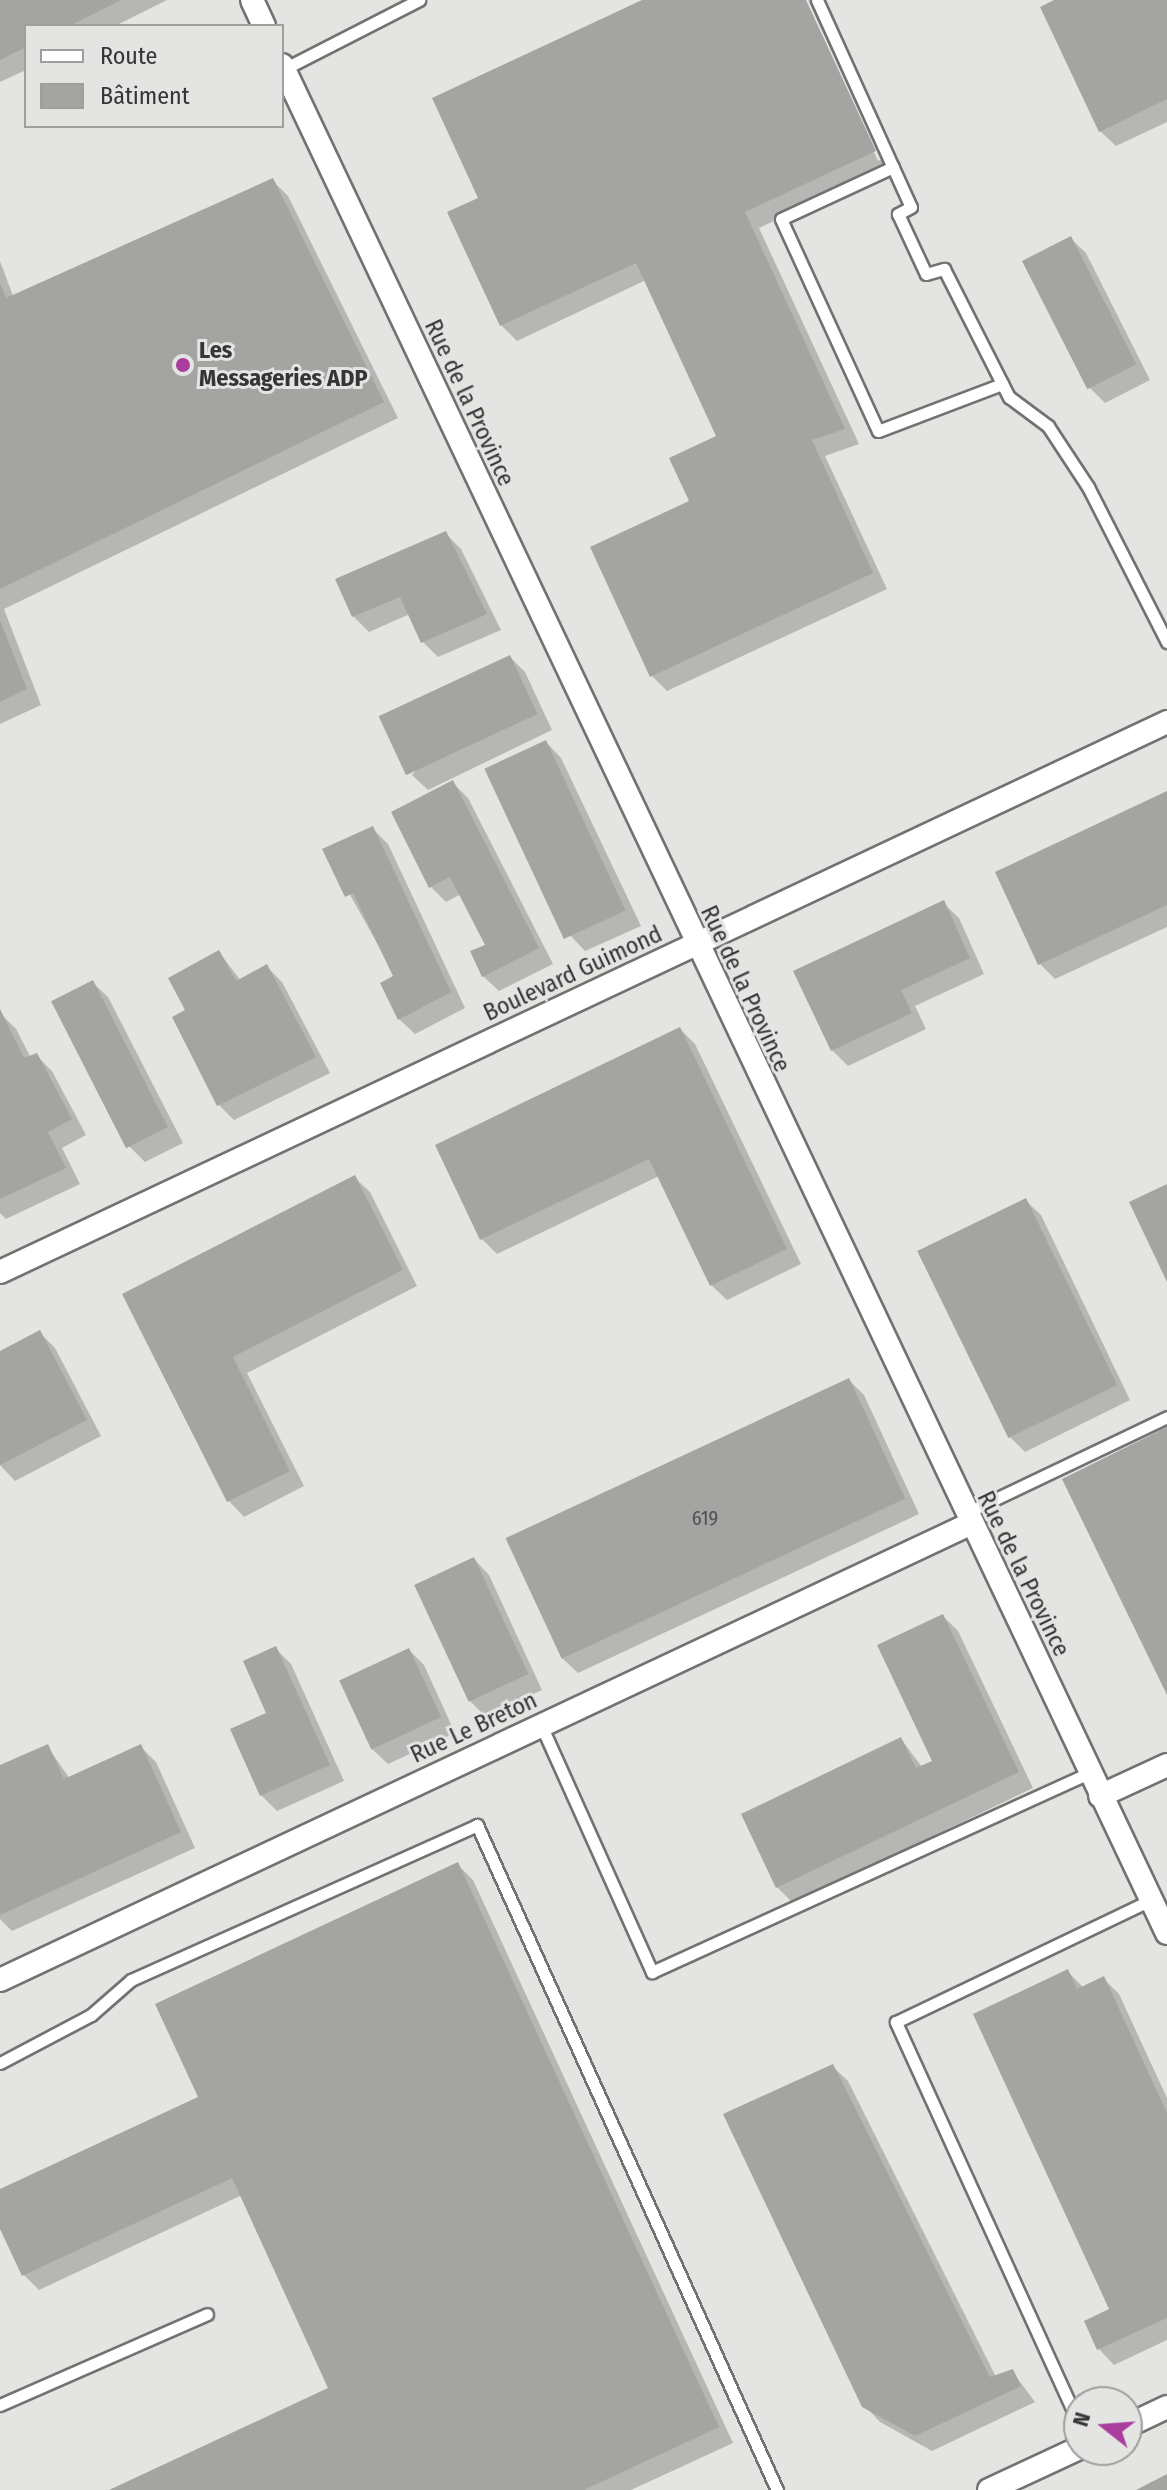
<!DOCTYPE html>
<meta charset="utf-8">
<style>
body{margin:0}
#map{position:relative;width:1167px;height:2490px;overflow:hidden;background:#e4e5e2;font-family:"Fira Sans Condensed",sans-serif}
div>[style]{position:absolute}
.shadow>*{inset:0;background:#0003}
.building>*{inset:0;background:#a4a5a2;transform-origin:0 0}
.roads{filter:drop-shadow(2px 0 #727370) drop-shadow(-2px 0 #727370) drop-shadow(0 2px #727370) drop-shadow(0 -2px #727370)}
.service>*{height:11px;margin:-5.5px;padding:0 5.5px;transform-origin:5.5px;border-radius:5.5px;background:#fff}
.minor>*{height:22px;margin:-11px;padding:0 11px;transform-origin:11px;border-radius:11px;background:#fff}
.dots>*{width:22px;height:22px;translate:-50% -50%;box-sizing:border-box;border:4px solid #e4e5e2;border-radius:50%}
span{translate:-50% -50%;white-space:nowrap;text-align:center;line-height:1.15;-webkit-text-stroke:6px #e4e5e2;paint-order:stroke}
.number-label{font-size:20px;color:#505150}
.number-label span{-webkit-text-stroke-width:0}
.poi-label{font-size:24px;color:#343534;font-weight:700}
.left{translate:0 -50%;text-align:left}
.street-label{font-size:24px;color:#343534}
.legend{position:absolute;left:24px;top:24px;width:260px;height:104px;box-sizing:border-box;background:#e4e5e2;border:2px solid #9e9f9c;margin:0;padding:10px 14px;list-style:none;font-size:24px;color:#343534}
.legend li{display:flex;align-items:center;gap:16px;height:40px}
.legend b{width:40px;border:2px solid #9e9f9c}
.north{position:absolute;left:1063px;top:2386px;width:80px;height:80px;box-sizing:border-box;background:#e4e5e2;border:2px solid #9e9f9c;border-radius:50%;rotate:287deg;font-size:22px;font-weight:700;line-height:32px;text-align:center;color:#343534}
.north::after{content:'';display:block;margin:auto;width:28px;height:36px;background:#aa3e9f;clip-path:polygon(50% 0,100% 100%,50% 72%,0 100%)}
</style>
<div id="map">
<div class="shadow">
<i style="clip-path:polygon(0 0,167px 0,115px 26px,26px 26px,26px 70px,0 82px)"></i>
<i style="clip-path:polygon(647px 0,804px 0,878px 161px,882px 159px,808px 0,813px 0,890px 167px,759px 228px,859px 444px,825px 456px,887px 589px,667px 691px,652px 676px,692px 502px,719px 437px,646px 280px,517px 341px,501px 325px,481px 199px)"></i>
<i style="clip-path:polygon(1059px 0,1167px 0,1167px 122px,1116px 146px,1100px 131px)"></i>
<i style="clip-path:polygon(273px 181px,288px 196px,398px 418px,4px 609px,41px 705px,0 724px,0 261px,13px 296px)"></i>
<i style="clip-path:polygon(1070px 238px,1086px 253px,1150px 380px,1105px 403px,1090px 388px)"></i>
<i style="clip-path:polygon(446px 534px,461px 549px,501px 630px,438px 657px,423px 642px,410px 614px,369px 632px,353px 616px)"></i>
<i style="clip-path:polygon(510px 657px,525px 672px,552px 730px,428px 790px,412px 775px)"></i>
<i style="clip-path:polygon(546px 742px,561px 758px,641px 926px,585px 951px,570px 935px)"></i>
<i style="clip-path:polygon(453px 783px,468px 798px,553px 964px,499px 991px,483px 976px,488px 946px,461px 894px,446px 902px,431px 887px)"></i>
<i style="clip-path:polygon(1167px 793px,1167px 927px,1055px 979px,1040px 964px)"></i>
<i style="clip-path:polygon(373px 829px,388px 844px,465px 1008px,415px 1034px,399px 1019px,396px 977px,325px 850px)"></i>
<i style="clip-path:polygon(943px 903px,959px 918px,984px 974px,915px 1006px,926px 1029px,848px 1066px,832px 1050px)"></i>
<i style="clip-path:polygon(219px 952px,241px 981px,267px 967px,282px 982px,330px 1073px,234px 1120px,219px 1105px,174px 1018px,188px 1011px)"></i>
<i style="clip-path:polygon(92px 982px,108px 997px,183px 1143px,145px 1162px,129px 1146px)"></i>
<i style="clip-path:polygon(1px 1014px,16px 1029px,31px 1058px,37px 1056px,52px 1071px,86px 1135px,62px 1148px,80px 1184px,6px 1219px,0 1213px)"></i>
<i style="clip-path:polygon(680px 1029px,695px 1044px,801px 1264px,727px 1300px,711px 1285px,659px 1176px,497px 1254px,482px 1239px)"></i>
<i style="clip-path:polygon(354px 1177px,370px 1192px,417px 1286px,247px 1373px,304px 1486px,244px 1517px,229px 1501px,124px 1295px)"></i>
<i style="clip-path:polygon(1025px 1200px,1041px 1215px,1130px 1400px,1025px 1452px,1009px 1436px)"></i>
<i style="clip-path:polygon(39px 1332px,55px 1348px,101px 1436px,15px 1481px,0 1465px,0 1353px)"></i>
<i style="clip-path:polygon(849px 1380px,864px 1395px,919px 1514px,578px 1673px,562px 1658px)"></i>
<i style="clip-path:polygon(474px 1559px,489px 1575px,542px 1690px,485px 1716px,469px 1700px,417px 1585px)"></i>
<i style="clip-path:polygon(943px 1616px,958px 1631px,1033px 1788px,793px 1903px,777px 1887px,901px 1739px,922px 1767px,935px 1762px)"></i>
<i style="clip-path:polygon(276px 1649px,291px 1664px,344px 1781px,277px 1811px,261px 1795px)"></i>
<i style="clip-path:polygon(409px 1650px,424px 1665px,455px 1733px,388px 1764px,372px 1749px)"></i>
<i style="clip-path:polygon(47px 1746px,70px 1779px,141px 1747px,156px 1762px,195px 1848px,12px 1931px,0 1919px,0 1768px)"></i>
<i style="clip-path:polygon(458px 1865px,473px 1880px,733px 2443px,631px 2490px,113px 2490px,331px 2389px,242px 2195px,39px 2290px,23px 2274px,0 2224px,0 2191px,200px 2098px)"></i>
<i style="clip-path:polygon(1068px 1972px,1084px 1988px,1104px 1979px,1119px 1994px,1167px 2098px,1167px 2340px,1114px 2365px,1099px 2349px,1086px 2322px,1112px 2310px)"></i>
<i style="clip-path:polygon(832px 2066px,848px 2081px,996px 2377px,1012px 2371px,1035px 2402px,932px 2451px,880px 2422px,864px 2405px)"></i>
</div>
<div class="building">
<i style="clip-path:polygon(0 0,121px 0,69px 26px,26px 26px,26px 47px,0 60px)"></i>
<i style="clip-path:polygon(642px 0,806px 0,876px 151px,745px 212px,845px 429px,812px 440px,873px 573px,650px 677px,590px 547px,689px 501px,669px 458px,716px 436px,636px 263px,500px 326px,447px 212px,478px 198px,432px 98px)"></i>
<i style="clip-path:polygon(1054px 0,1167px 0,1167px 99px,1099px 132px,1040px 7px)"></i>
<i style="clip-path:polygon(273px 178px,384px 402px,0 589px,0 283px,6px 298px)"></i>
<i style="left:1071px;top:236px;width:144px;height:55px;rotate:63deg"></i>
<i style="clip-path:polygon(446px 531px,487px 614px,421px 643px,400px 597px,352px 617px,335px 579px)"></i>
<i style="clip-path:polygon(0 620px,27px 689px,0 702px)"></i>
<i style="left:510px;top:655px;width:65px;height:145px;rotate:65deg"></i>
<i style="left:546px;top:740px;width:188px;height:68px;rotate:65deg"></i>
<i style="clip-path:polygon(453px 780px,539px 948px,482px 977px,470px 951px,485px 945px,450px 877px,429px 888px,391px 812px)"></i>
<i style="clip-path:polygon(1167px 791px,1167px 905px,1038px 965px,995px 872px)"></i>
<i style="clip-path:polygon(373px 826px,451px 992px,398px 1020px,380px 983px,393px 976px,353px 893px,345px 897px,322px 849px)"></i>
<i style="clip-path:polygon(944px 900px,970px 958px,901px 990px,912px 1013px,831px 1051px,793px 971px)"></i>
<i style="clip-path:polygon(219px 950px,236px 981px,267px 964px,316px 1057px,217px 1106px,172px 1017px,185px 1010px,168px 978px)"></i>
<i style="left:93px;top:980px;width:165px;height:47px;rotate:63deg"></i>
<i style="clip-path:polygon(0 1009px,24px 1058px,37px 1053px,72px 1119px,48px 1132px,66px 1168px,0 1199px)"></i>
<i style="clip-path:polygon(680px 1027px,787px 1249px,710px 1286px,649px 1159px,480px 1240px,435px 1145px)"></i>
<i style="clip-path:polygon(355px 1175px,403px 1270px,233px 1357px,290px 1471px,227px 1502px,122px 1294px)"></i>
<i style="clip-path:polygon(1167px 1184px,1167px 1282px,1129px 1202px)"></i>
<i style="left:1026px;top:1198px;width:208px;height:121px;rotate:64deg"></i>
<i style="clip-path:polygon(40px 1330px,87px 1420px,0 1465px,0 1351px)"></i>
<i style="left:849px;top:1378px;width:133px;height:379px;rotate:65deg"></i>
<i style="clip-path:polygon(1167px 1427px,1167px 1695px,1062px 1479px)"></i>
<i style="left:474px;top:1557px;width:129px;height:66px;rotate:65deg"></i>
<i style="clip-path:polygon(943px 1614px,1019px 1772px,776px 1888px,741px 1814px,901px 1737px,916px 1768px,932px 1761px,877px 1645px)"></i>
<i style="clip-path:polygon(276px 1646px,330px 1765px,260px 1796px,230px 1729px,266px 1713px,243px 1661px)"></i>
<i style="left:409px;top:1648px;width:76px;height:77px;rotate:65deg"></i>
<i style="clip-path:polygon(48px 1744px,64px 1779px,141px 1744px,181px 1832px,0 1915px,0 1765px)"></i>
<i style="clip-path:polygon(458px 1862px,719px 2427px,584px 2490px,109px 2490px,328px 2388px,232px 2178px,22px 2276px,0 2229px,0 2189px,198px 2097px,155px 2004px)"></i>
<i style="clip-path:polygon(1068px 1969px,1077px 1989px,1104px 1976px,1167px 2113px,1167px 2318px,1097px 2350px,1084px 2321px,1109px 2309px,973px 2014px)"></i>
<i style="clip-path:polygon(833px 2064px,990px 2377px,1013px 2369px,1021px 2386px,915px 2436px,862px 2407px,723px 2114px)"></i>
<i style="clip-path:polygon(1167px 2474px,1167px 2490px,1136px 2490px)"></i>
</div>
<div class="roads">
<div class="service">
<i style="left:817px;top:0;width:227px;rotate:65.6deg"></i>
<i style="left:911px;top:207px;width:15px;rotate:152deg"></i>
<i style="left:898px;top:214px;width:66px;rotate:65deg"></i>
<i style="left:926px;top:274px;width:19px;rotate:-16deg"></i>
<i style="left:944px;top:269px;width:144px;rotate:63.1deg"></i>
<i style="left:1009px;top:397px;width:49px;rotate:36.6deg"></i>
<i style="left:1048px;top:426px;width:73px;rotate:56.7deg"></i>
<i style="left:1088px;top:487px;width:174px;rotate:63deg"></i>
<i style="left:284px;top:69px;width:152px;rotate:-27.1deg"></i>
<i style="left:893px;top:167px;width:123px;rotate:155.1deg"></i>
<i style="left:781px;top:219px;width:233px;rotate:65.4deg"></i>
<i style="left:878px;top:431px;width:133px;rotate:-20.8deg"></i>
<i style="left:966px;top:1513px;width:223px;rotate:-25.5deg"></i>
<i style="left:541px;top:1725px;width:271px;rotate:65.8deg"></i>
<i style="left:652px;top:1972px;width:480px;rotate:-24.5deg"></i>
<i style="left:0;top:2063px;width:103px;rotate:-27.8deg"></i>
<i style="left:91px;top:2015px;width:53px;rotate:-41.2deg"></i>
<i style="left:131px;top:1980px;width:379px;rotate:-24.1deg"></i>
<i style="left:477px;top:1825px;width:730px;rotate:65.72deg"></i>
<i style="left:0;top:2405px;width:226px;rotate:-23.7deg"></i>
<i style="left:1079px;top:2424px;width:442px;rotate:-114.5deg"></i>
<i style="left:896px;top:2022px;width:283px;rotate:-25.6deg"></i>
</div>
<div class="minor">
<i style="left:252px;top:0;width:29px;rotate:65deg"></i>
<i style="left:282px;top:65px;width:2067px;rotate:64.65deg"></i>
<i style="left:0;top:1272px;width:1290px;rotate:-25.23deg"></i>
<i style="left:1100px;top:1796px;width:74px;rotate:-24.8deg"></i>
<i style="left:0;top:1980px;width:1072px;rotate:-25.18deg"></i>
<i style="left:1127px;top:2426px;width:44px;rotate:-25.4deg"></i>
<i style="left:989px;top:2490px;width:99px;rotate:-25deg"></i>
</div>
</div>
<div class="dots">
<i style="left:183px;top:365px;background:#aa3e9f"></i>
</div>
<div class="number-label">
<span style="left:705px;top:1518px">619</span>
</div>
<div class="poi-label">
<span class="left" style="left:199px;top:365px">Les<br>Messageries ADP</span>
</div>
<div class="street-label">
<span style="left:469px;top:403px;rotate:65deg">Rue de la Province</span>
<span style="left:573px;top:974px;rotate:-25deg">Boulevard Guimond</span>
<span style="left:745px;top:989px;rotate:65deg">Rue de la Province</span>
<span style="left:1023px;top:1574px;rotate:64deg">Rue de la Province</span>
<span style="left:474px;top:1728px;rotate:-25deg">Rue Le Breton</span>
</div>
<ul class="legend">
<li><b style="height:10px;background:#fff"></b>Route</li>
<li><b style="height:22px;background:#a4a5a2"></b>Bâtiment</li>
</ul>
<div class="north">N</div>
</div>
